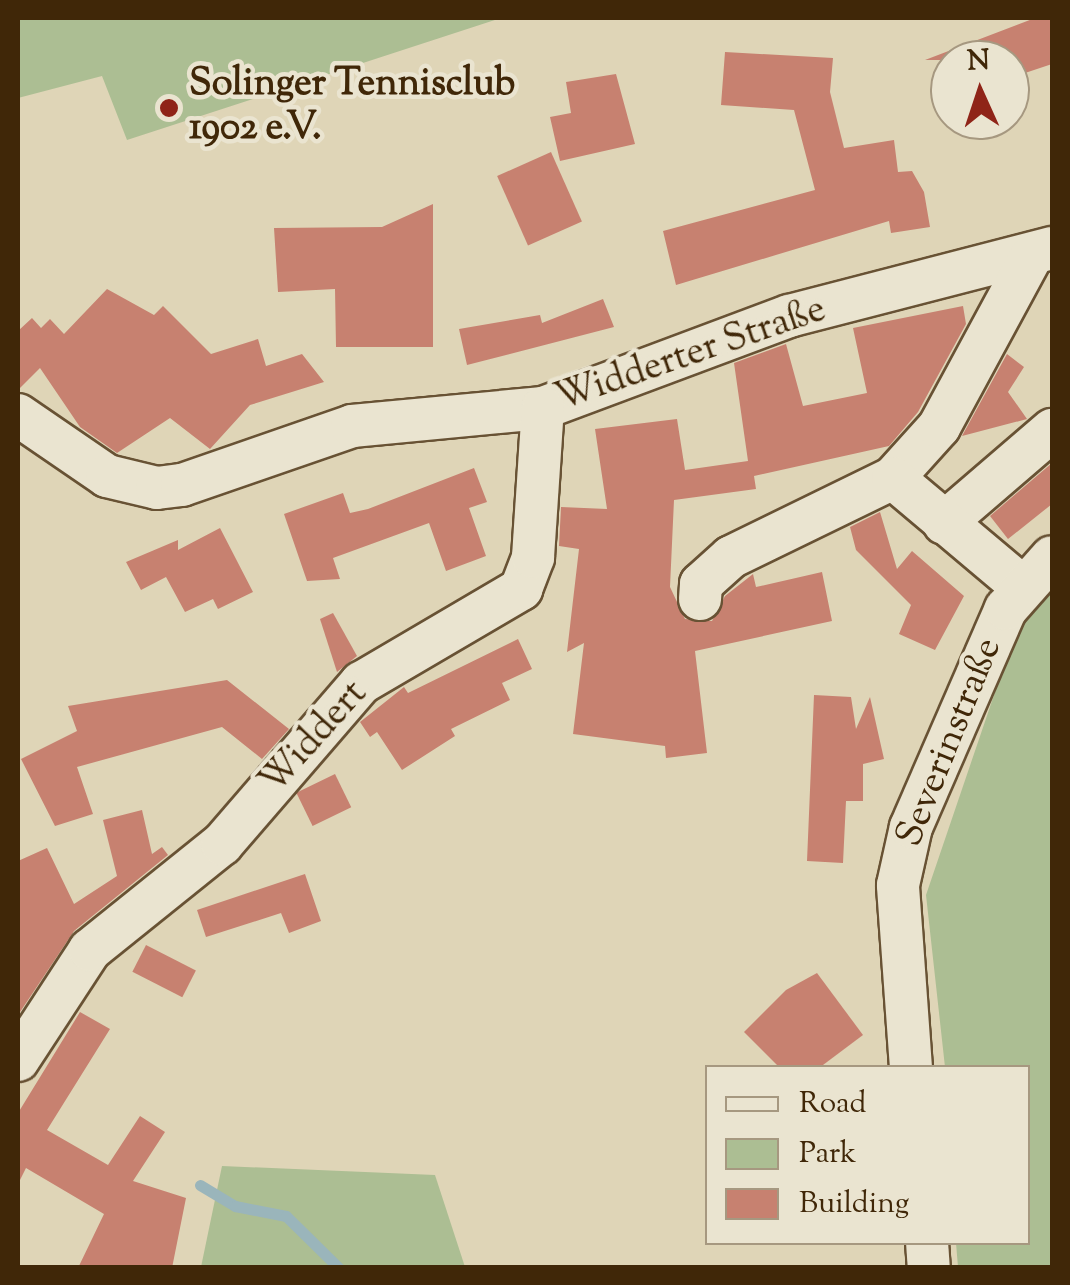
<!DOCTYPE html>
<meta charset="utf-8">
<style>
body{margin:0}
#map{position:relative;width:1070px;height:1285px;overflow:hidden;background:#dfd5b7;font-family:"Sorts Mill Goudy",serif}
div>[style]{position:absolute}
.green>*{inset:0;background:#acbe93}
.stream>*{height:11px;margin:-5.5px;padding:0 5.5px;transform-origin:5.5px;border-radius:5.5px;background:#9ab5bb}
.building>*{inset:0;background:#c78170;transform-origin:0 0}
.roads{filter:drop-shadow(2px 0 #685234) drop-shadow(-2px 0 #685234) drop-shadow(0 2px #685234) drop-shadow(0 -2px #685234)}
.minor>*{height:42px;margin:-21px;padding:0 21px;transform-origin:21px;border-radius:21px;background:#eae4d0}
.dots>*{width:28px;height:28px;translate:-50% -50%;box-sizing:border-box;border:5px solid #eae4d0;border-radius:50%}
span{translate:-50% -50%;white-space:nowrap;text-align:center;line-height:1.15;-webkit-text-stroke:9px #eae4d0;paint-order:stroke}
.poi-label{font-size:38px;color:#402708;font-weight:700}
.left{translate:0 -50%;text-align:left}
.street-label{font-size:38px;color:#402708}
.frame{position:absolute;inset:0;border:20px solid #402708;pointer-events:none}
.legend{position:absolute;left:705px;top:1065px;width:325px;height:180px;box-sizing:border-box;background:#eae4d0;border:2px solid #a69880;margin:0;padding:12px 18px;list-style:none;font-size:30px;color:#402708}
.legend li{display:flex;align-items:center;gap:20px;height:50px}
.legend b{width:50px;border:2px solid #a69880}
.north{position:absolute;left:930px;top:40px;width:100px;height:100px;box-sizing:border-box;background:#eae4d0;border:2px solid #a69880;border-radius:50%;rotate:357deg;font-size:28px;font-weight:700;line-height:40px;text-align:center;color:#402708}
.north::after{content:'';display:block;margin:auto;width:35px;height:45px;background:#8f2418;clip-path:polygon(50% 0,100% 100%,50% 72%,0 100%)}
</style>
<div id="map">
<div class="green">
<i style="clip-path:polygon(18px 18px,501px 18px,127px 140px,102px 76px,18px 98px)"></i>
<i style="clip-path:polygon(1052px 582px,1052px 1267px,958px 1267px,956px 1243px,1028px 1242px,1028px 1068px,945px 1067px,926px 895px,1027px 598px)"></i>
<i style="clip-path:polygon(222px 1166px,435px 1175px,465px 1267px,201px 1267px)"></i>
</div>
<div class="stream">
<i style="left:200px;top:1185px;width:41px;rotate:31deg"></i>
<i style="left:235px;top:1206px;width:52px;rotate:11.1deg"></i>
<i style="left:286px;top:1216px;width:74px;rotate:44.5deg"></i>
</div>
<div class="building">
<i style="clip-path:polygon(1035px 18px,1052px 18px,1052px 64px,1010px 78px,1010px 60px,925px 60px)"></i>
<i style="clip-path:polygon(725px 52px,833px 58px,830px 92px,844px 148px,894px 140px,898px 172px,912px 171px,924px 192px,930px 227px,891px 233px,889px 221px,676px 285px,663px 231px,815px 190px,794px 110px,721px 105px)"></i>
<i style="clip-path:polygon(616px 74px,635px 144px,560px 161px,550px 117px,571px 113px,566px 82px)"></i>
<i style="left:551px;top:152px;width:76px;height:59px;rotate:66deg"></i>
<i style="clip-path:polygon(433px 204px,433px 347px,336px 347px,335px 289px,278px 292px,274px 228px,382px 227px)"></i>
<i style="clip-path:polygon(107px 289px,154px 315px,163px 306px,211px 354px,258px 339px,266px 366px,302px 354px,324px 382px,250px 405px,210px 449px,170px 418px,117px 453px,80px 427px,40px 368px,18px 390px,18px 331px,32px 318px,41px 328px,50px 319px,64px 334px)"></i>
<i style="clip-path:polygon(603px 299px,614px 327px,467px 365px,459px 329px,540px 315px,542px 323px)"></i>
<i style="clip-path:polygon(963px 306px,966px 324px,918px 412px,889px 446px,754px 476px,756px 489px,674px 500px,670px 587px,685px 619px,712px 621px,725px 596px,753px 574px,756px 587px,822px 572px,832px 621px,695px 651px,707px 753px,666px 758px,665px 746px,573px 734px,584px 643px,567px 652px,579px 549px,559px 546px,561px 507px,607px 509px,595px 429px,677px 419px,685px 470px,748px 461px,734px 363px,786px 344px,803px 406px,867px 393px,853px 328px)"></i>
<i style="clip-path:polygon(1007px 354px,1024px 367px,1008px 392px,1027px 419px,962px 436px)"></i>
<i style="clip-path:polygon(1052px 463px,1052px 504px,1008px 539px,990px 516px)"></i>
<i style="clip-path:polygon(474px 468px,487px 502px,469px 508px,486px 556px,446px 571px,429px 523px,333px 558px,340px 579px,307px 581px,284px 514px,343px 493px,350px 513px,368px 509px)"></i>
<i style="clip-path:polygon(880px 512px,897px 569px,912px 551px,964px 596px,935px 650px,899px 634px,911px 605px,856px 550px,850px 527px)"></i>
<i style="clip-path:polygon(220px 528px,253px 592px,218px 609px,213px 599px,185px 612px,166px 577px,141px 590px,126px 562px,178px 540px,178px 550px)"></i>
<i style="clip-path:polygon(333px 613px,357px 656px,337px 672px,320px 619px)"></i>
<i style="clip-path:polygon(518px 639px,532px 669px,502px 683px,510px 700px,451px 729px,455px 736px,402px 770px,377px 732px,370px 737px,360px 722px,404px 687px,408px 693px)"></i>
<i style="clip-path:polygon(227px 680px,289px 729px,262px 759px,222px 727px,77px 767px,93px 814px,55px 826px,21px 759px,77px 731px,68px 706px)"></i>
<i style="clip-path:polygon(814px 695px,851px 697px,856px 729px,870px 697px,884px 759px,863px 764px,863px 801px,846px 801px,843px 863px,807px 861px)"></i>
<i style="left:335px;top:774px;width:37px;height:43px;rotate:64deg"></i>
<i style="clip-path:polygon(142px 810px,152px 854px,162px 847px,168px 855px,74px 931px,18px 1015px,18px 861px,47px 848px,74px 904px,117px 876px,103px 820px)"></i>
<i style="clip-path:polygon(305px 874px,321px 921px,289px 933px,281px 913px,206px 937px,197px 910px)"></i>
<i style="left:146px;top:945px;width:56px;height:30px;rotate:27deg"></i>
<i style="clip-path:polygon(817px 973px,863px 1035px,819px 1068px,780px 1068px,744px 1032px,786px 990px)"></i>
<i style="clip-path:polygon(80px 1012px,110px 1029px,47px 1130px,108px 1165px,140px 1116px,165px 1132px,133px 1181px,186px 1198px,172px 1268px,78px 1268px,104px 1214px,26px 1168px,18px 1184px,18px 1113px)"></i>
</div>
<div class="roads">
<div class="minor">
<i style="left:18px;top:415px;width:108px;rotate:34.4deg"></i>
<i style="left:107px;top:476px;width:51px;rotate:13.5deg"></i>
<i style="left:157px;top:488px;width:25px;rotate:-7deg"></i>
<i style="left:182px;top:485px;width:180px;rotate:-19.1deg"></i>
<i style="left:352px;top:426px;width:192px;rotate:-5.4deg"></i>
<i style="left:543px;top:408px;width:263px;rotate:-20.5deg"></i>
<i style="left:789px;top:316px;width:272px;rotate:-14.5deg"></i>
<i style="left:893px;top:478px;width:69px;rotate:-48deg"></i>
<i style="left:939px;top:427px;width:193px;rotate:-61.6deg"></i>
<i style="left:944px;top:523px;width:143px;rotate:-40.7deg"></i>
<i style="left:700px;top:599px;width:15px;rotate:-86deg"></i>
<i style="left:701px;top:584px;width:40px;rotate:-42deg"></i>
<i style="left:731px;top:557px;width:180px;rotate:-26deg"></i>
<i style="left:893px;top:478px;width:166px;rotate:40.1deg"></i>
<i style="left:18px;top:1060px;width:131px;rotate:-56.8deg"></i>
<i style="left:90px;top:950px;width:169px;rotate:-38.8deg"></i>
<i style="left:222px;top:844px;width:213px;rotate:-49.2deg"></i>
<i style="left:361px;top:683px;width:186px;rotate:-30.4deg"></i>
<i style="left:521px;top:589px;width:34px;rotate:-69deg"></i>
<i style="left:533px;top:557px;width:149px;rotate:-86.2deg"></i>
<i style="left:911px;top:1068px;width:183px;rotate:-94.1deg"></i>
<i style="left:898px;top:885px;width:59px;rotate:-77.4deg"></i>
<i style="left:911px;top:827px;width:238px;rotate:-66.5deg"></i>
<i style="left:1006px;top:609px;width:69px;rotate:-48.5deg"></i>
<i style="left:927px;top:1242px;width:26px;rotate:86deg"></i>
</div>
</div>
<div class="dots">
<i style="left:169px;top:108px;background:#8f2418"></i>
</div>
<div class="poi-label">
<span class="left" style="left:189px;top:108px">Solinger Tennisclub<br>1902 e.V.</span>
</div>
<div class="street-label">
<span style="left:691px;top:356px;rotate:-19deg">Widderter Straße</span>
<span style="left:315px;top:739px;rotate:-48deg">Widdert</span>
<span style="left:951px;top:743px;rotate:-68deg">Severinstraße</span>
</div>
<div class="frame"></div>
<ul class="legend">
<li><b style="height:12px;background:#eae4d0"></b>Road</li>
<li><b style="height:28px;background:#acbe93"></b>Park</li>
<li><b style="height:28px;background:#c78170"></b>Building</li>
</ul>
<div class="north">N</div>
</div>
